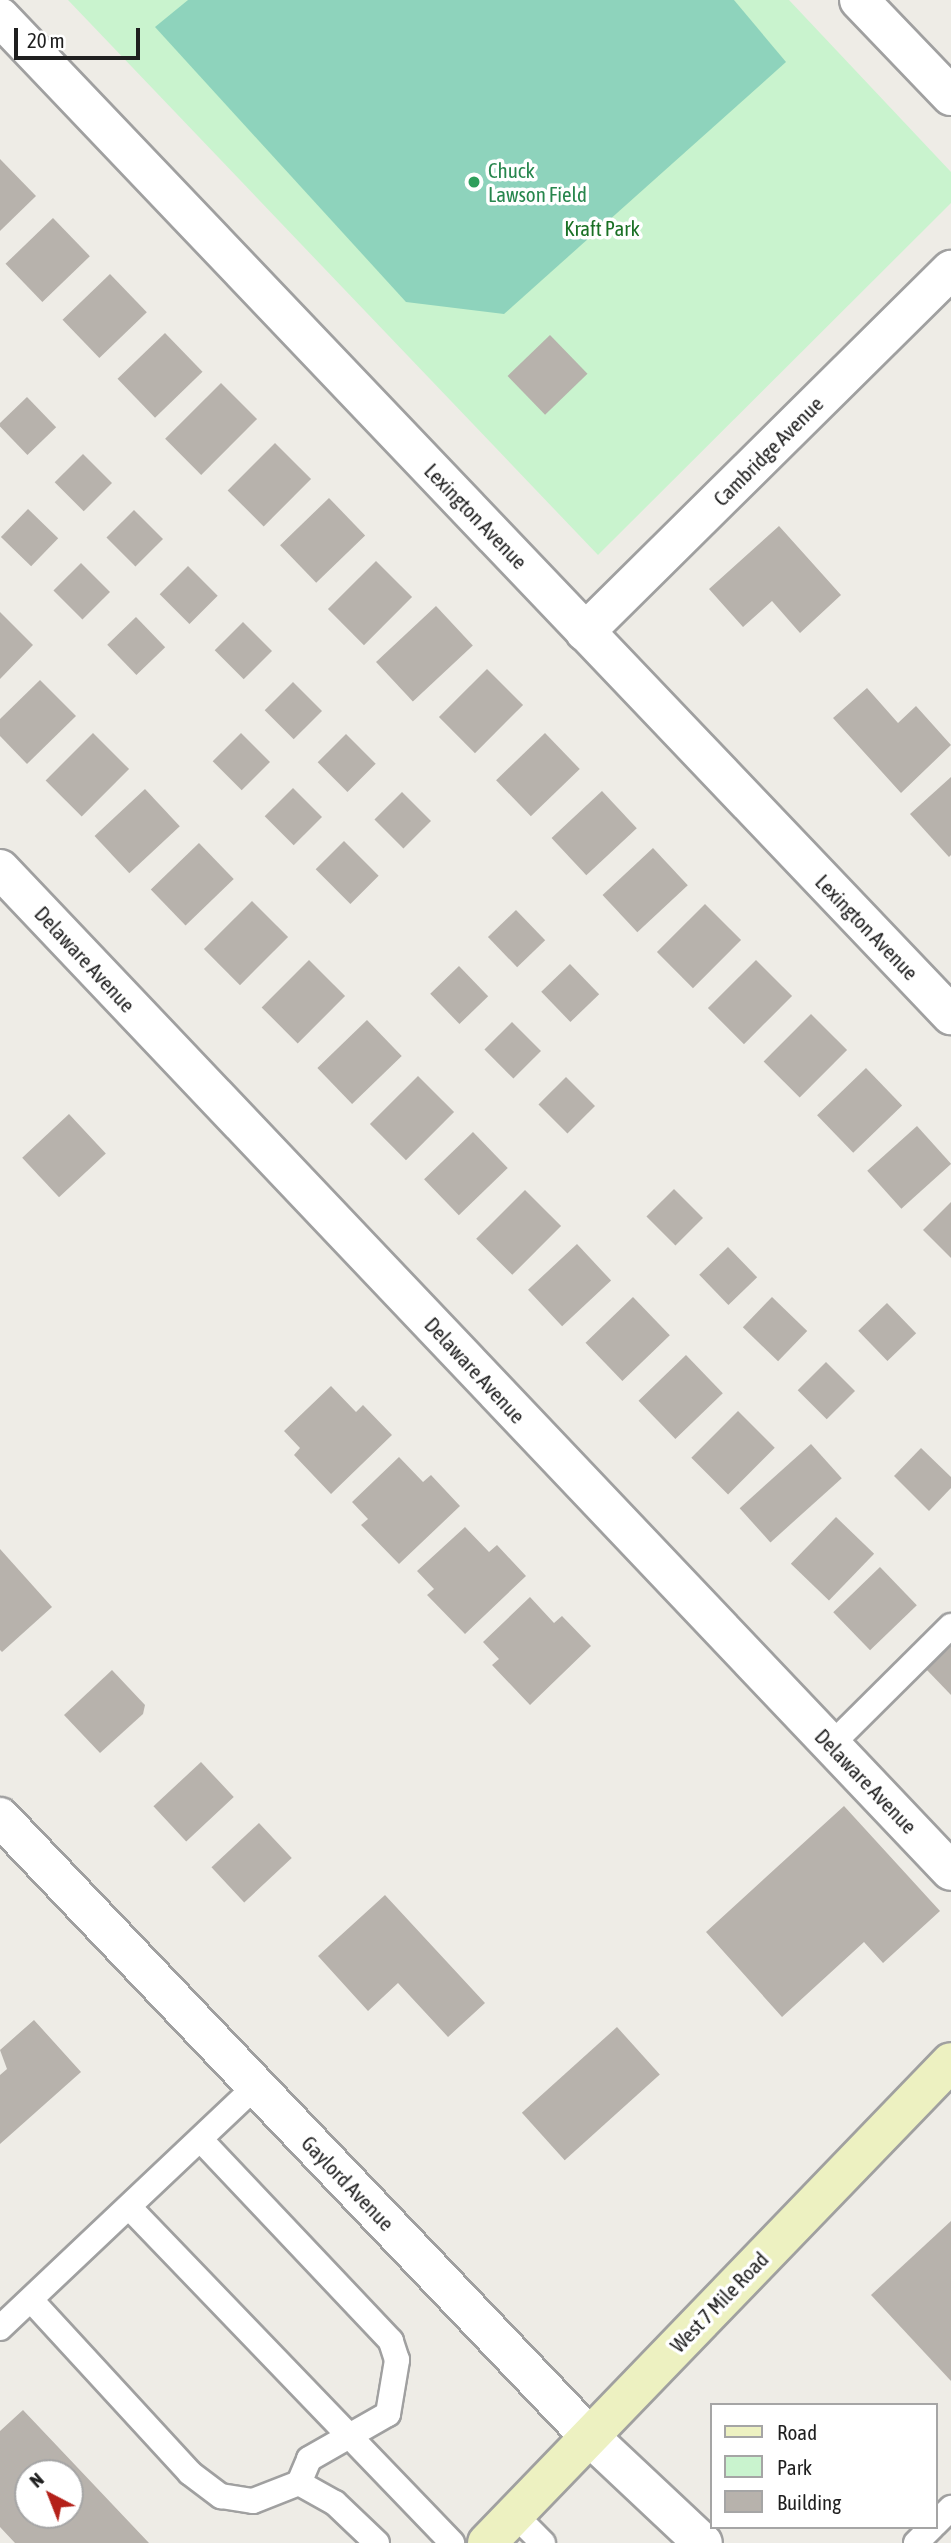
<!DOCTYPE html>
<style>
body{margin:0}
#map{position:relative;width:951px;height:2543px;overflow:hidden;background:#eeece6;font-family:"Asap Condensed",sans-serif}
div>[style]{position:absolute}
.park>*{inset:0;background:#c9f3ce}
.pitch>*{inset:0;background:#8ed3bc}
.building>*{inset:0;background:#b7b2ac;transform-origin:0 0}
.roads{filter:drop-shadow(2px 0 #a0a0a0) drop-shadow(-2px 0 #a0a0a0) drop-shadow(0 2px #a0a0a0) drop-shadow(0 -2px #a0a0a0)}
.service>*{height:24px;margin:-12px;padding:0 12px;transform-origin:12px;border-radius:12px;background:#fff}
.minor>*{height:38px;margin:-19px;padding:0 19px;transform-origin:19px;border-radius:19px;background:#fff}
.secondary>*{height:38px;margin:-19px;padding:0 19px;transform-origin:19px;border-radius:19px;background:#edf1c1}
.dots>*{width:19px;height:19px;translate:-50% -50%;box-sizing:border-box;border:4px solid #fff;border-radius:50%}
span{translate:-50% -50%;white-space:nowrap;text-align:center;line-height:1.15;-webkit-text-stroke:7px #fff;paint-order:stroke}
.leisure-label{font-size:21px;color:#27864d}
.left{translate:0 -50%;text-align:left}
.park-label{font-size:21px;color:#1a7025}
.street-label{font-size:21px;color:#1f1f1f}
.legend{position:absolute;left:710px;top:2403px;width:228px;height:126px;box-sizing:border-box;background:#fff;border:2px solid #a5a5a5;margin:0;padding:9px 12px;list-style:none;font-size:21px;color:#1f1f1f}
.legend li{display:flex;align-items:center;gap:14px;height:35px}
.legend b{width:35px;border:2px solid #a5a5a5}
.north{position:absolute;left:14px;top:2459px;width:70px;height:70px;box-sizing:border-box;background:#fff;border:2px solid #a5a5a5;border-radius:50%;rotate:318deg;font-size:19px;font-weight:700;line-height:28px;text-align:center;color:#1f1f1f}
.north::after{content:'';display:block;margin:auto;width:24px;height:32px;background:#b4211a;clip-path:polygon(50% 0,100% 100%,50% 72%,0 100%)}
.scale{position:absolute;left:14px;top:28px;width:126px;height:32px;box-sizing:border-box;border:4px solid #1f1f1f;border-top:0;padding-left:9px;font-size:21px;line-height:24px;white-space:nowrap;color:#1f1f1f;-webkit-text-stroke:5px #fff;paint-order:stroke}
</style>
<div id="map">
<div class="park">
<i style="clip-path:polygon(68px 0,789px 0,951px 172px,951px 203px,598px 555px)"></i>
</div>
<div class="pitch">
<i style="clip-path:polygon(188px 0,734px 0,786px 62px,504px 314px,406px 302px,155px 27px)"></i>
</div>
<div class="building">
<i style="clip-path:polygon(0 159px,36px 196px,0 231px)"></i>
<i style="left:53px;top:218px;width:53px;height:66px;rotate:46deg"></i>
<i style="left:110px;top:274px;width:53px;height:66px;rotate:46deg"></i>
<i style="left:165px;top:333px;width:54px;height:66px;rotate:46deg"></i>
<i style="left:550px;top:335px;width:54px;height:59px;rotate:46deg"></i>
<i style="left:221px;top:383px;width:51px;height:79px;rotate:45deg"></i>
<i style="left:27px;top:397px;width:42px;height:40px;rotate:46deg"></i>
<i style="left:275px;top:443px;width:51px;height:67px;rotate:45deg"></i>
<i style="left:83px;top:454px;width:41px;height:40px;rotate:45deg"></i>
<i style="left:329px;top:498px;width:52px;height:68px;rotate:46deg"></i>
<i style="left:28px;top:509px;width:42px;height:39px;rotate:44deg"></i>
<i style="left:134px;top:510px;width:41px;height:39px;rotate:45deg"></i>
<i style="clip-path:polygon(779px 526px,841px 595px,800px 633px,772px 601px,743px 627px,709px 589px)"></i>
<i style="left:376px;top:561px;width:51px;height:68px;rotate:45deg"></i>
<i style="left:81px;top:563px;width:41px;height:39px;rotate:45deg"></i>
<i style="left:188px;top:566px;width:42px;height:40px;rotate:45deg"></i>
<i style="left:436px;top:606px;width:54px;height:82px;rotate:47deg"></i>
<i style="clip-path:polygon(0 612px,33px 645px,0 679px)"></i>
<i style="left:136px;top:617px;width:42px;height:40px;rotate:46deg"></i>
<i style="left:243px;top:622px;width:41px;height:40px;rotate:45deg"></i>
<i style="left:487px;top:669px;width:51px;height:68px;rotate:45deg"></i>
<i style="clip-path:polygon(40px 680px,76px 716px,27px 764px,0 736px,0 719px)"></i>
<i style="left:293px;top:682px;width:41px;height:40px;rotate:45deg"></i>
<i style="clip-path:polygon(867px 688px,898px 723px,916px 706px,951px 745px,901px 793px,833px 718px)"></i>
<i style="left:93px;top:733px;width:51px;height:67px;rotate:45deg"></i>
<i style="left:241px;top:733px;width:41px;height:40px;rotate:45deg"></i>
<i style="left:545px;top:733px;width:50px;height:68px;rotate:46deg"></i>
<i style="left:346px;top:734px;width:42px;height:40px;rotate:45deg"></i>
<i style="clip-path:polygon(951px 777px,951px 855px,949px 857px,910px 814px)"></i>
<i style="left:293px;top:788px;width:41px;height:40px;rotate:45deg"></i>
<i style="left:145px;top:789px;width:51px;height:69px;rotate:47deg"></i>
<i style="left:602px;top:791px;width:51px;height:69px;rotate:47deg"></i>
<i style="left:402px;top:792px;width:41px;height:39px;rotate:45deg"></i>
<i style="left:344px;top:841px;width:49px;height:40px;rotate:45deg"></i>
<i style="left:199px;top:843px;width:50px;height:67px;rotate:46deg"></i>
<i style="left:653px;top:848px;width:51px;height:69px;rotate:47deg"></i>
<i style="left:252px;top:901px;width:51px;height:68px;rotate:45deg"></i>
<i style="left:705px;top:904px;width:51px;height:68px;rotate:45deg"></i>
<i style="left:516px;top:910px;width:42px;height:39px;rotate:46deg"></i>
<i style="left:309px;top:960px;width:51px;height:67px;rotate:45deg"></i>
<i style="left:756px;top:960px;width:51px;height:68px;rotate:45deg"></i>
<i style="left:570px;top:964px;width:42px;height:40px;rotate:46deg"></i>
<i style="left:459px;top:966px;width:42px;height:40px;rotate:46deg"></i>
<i style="left:811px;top:1014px;width:51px;height:67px;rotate:45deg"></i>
<i style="left:367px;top:1020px;width:50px;height:69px;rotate:46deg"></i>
<i style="left:512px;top:1022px;width:41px;height:39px;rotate:45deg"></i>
<i style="left:866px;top:1068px;width:52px;height:68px;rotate:46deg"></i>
<i style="left:418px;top:1076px;width:51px;height:68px;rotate:45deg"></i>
<i style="left:566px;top:1077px;width:41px;height:39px;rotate:45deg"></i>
<i style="left:69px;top:1114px;width:54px;height:64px;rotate:47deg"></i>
<i style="left:917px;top:1126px;width:51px;height:67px;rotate:48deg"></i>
<i style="left:473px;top:1132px;width:50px;height:68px;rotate:46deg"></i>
<i style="left:674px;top:1189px;width:41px;height:39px;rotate:45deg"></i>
<i style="left:525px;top:1190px;width:51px;height:69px;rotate:45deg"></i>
<i style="clip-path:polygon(951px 1202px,951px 1258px,923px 1230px)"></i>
<i style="left:577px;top:1244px;width:50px;height:67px;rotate:47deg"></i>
<i style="left:728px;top:1247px;width:42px;height:40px;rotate:46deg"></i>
<i style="left:633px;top:1297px;width:53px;height:66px;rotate:46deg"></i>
<i style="left:772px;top:1297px;width:49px;height:42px;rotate:44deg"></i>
<i style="left:887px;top:1303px;width:42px;height:40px;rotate:46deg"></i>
<i style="left:686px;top:1355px;width:53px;height:66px;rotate:46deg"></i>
<i style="left:826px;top:1362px;width:41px;height:40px;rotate:45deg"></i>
<i style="clip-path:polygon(331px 1386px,356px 1412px,363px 1405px,392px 1435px,331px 1494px,294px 1455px,300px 1448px,284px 1431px)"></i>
<i style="left:738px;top:1411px;width:52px;height:66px;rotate:45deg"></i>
<i style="left:811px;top:1444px;width:46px;height:96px;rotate:48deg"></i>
<i style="clip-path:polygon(921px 1448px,951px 1477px,951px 1488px,929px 1511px,894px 1476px)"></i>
<i style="clip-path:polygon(399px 1457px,423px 1482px,431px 1475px,460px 1506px,399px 1564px,361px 1525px,368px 1519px,352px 1502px)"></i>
<i style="left:836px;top:1517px;width:53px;height:65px;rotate:44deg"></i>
<i style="clip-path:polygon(465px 1527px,489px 1552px,497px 1545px,526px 1576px,465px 1634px,427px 1595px,434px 1589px,417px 1571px)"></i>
<i style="clip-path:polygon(0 1549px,52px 1607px,2px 1652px,0 1650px)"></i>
<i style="left:880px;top:1567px;width:53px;height:65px;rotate:46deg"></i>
<i style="clip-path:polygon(530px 1597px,554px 1623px,562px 1616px,591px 1646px,530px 1705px,492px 1665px,499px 1659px,483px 1642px)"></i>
<i style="clip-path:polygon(951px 1642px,951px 1695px,925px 1668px)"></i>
<i style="clip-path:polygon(112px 1670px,145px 1705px,143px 1714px,100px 1753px,64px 1715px)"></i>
<i style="left:201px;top:1762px;width:48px;height:65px;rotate:47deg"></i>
<i style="clip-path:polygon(844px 1806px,940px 1911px,883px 1963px,864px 1942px,782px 2017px,706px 1932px)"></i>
<i style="left:259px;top:1823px;width:48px;height:65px;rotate:47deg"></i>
<i style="clip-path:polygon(385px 1895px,485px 2003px,448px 2037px,398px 1983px,368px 2011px,318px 1956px)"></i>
<i style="clip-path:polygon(34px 2020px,81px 2072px,0 2144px,0 2075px,7px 2069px,0 2050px)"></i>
<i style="left:617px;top:2027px;width:64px;height:128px;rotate:48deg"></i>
<i style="clip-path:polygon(951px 2221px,951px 2381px,871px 2295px)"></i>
<i style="clip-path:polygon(evenodd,23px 2410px,149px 2543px,15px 2543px,0 2527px,0 2431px,23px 2410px,28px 2473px,70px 2473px,70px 2515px,28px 2515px,28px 2473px)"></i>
</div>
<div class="roads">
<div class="service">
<i style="left:831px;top:1745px;width:169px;rotate:-44.8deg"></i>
<i style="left:129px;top:2207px;width:466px;rotate:46.1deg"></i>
<i style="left:31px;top:2300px;width:235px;rotate:47.4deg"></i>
<i style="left:190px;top:2473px;width:39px;rotate:37deg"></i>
<i style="left:221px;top:2496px;width:32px;rotate:9deg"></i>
<i style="left:253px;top:2501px;width:49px;rotate:-21.4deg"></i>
<i style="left:299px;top:2483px;width:26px;rotate:-67deg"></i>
<i style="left:309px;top:2459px;width:91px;rotate:-29.7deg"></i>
<i style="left:388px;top:2414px;width:55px;rotate:-80.5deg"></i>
<i style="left:397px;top:2360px;width:20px;rotate:-108deg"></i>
<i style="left:391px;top:2341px;width:277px;rotate:-133.4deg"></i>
<i style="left:0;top:2328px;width:352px;rotate:-43.4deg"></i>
<i style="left:299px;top:2483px;width:41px;rotate:29.1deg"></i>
<i style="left:335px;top:2503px;width:58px;rotate:43.6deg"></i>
<i style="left:514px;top:2514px;width:41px;rotate:45deg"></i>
<i style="left:935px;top:2524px;width:23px;rotate:-45deg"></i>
<i style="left:916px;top:2543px;width:23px;rotate:-45deg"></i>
</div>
<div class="minor">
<i style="left:859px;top:0;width:133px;rotate:46.2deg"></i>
<i style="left:0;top:17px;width:1379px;rotate:46.38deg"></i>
<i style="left:585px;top:632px;width:515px;rotate:-44.69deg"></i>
<i style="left:0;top:869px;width:1381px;rotate:46.5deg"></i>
<i style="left:0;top:1817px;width:854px;rotate:46.42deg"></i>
<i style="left:589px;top:2436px;width:156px;rotate:43.2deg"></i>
</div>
<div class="secondary">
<i style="left:487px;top:2543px;width:668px;rotate:-46.03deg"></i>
</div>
</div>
<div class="dots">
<i style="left:474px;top:182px;background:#2e9e5b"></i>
</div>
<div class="leisure-label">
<span class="left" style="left:488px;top:182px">Chuck<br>Lawson Field</span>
</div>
<div class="park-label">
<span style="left:602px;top:228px">Kraft Park</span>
</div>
<div class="street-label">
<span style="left:768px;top:451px;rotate:-45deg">Cambridge Avenue</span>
<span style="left:476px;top:516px;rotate:46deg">Lexington Avenue</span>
<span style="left:867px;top:927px;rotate:46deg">Lexington Avenue</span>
<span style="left:85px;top:959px;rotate:47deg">Delaware Avenue</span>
<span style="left:475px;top:1370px;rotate:47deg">Delaware Avenue</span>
<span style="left:866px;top:1781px;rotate:46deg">Delaware Avenue</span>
<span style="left:348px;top:2183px;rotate:46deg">Gaylord Avenue</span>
<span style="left:719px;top:2302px;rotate:-46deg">West 7 Mile Road</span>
</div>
<ul class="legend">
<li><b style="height:9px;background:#edf1c1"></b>Road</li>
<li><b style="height:19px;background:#c9f3ce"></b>Park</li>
<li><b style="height:19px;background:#b7b2ac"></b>Building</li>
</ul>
<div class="north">N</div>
<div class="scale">20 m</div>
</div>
